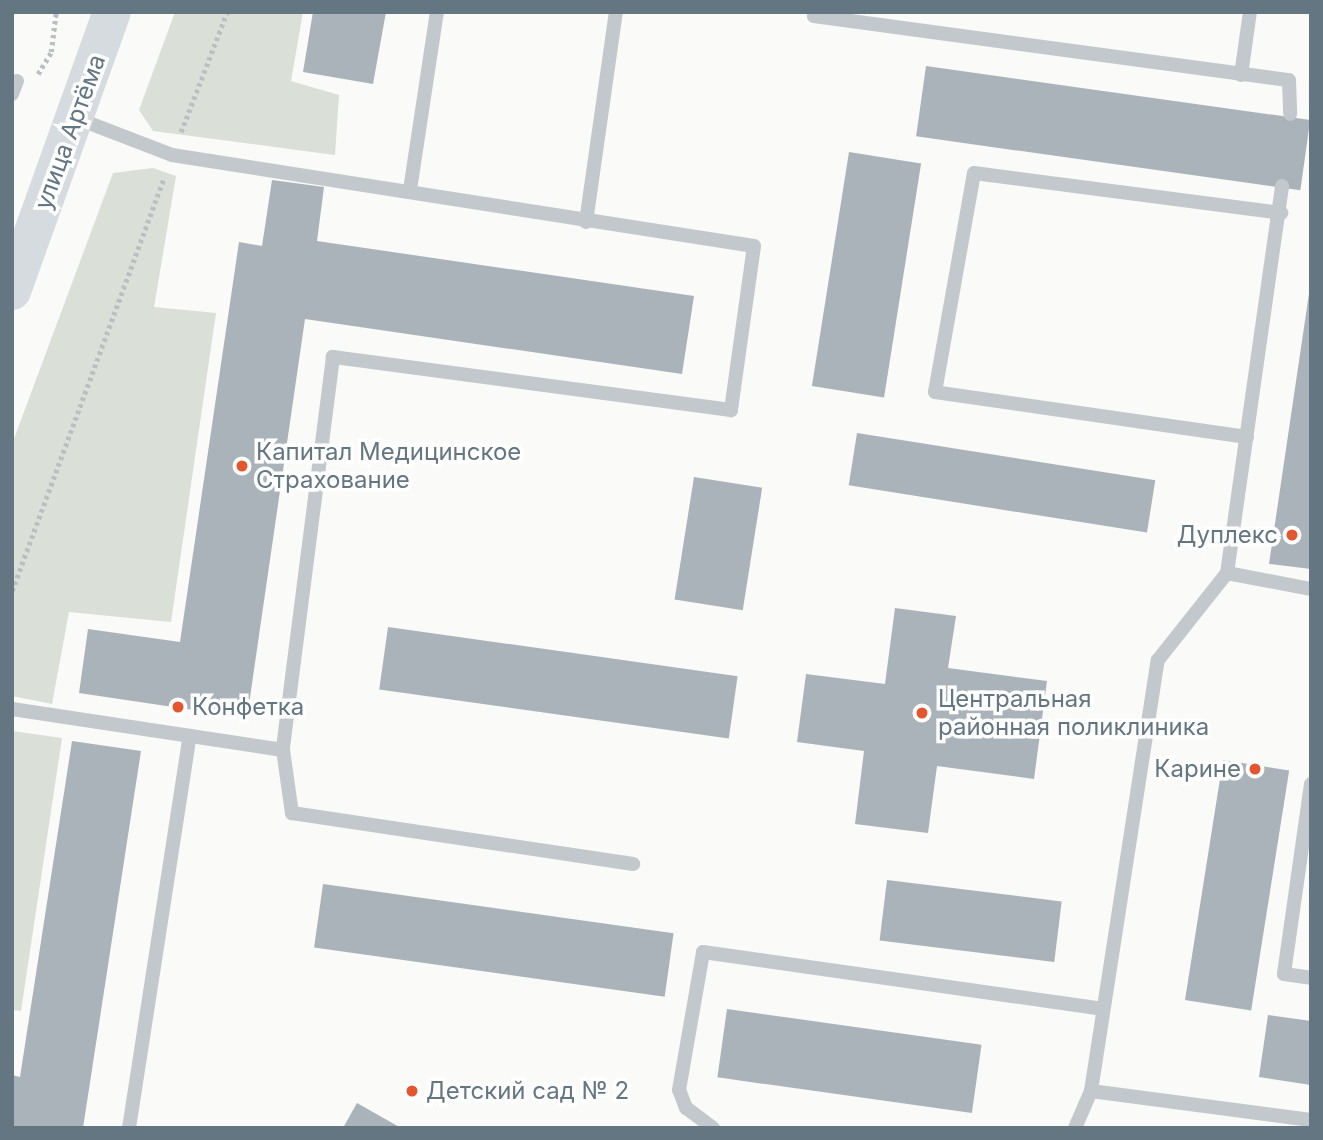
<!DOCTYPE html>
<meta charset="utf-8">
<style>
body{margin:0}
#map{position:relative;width:1323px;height:1140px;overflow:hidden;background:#fafaf8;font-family:Inter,sans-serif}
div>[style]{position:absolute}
.green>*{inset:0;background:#dadfd7}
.building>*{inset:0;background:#aab3b9;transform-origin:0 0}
.path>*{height:4.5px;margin-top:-2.25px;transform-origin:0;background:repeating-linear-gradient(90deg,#bbbfc2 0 3.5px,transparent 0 7px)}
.service>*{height:14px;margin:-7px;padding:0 7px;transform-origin:7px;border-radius:7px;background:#c3c8cc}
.secondary>*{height:38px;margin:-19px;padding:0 19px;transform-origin:19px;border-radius:19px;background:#d6dbdf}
.dots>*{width:19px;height:19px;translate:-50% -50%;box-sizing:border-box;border:4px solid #fff;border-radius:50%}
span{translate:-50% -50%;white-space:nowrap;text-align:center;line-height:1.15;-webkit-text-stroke:7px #fff;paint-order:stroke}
.street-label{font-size:24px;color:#657683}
.poi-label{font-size:24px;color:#657683}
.left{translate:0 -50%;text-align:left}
.right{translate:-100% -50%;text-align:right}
.frame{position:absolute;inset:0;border:14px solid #657683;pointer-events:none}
</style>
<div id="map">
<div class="green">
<i style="clip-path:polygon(175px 12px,303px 12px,291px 81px,339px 95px,335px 155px,153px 131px,139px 110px)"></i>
<i style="clip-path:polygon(153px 168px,176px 176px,154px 307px,216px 313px,171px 622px,69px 612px,52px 704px,12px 696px,12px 444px,113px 173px)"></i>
<i style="clip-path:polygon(12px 731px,62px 738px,21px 1011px,12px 1010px)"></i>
</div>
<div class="building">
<i style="clip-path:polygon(313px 12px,386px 12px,373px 84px,303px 72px)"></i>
<i style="left:926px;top:66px;width:388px;height:71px;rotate:8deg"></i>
<i style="left:849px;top:152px;width:73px;height:237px;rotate:9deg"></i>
<i style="clip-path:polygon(272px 180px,324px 187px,317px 241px,694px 296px,682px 374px,305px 319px,247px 718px,79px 693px,88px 629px,180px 642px,239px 242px,262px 246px)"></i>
<i style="clip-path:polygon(1311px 280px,1311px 569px,1269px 564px)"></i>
<i style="left:857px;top:433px;width:302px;height:53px;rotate:9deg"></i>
<i style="left:694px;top:477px;width:69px;height:124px;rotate:9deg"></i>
<i style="clip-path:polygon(895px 608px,956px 616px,948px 668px,1047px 681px,1034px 779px,937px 766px,928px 833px,855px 824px,864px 751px,797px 742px,806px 674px,885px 684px)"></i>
<i style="left:388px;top:627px;width:353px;height:63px;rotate:8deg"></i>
<i style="clip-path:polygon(72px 741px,141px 751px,83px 1128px,12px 1128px,12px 1075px,20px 1077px)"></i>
<i style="left:1223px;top:760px;width:67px;height:243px;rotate:9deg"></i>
<i style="left:887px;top:880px;width:176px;height:61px;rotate:7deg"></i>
<i style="left:323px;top:884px;width:354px;height:64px;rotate:8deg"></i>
<i style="left:727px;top:1009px;width:257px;height:69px;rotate:8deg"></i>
<i style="clip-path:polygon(1268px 1015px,1311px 1021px,1311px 1085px,1259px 1077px)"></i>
<i style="clip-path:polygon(357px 1103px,401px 1128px,343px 1128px)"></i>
</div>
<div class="path">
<i style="left:38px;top:74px;width:26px;rotate:-59deg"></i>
<i style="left:51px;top:52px;width:40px;rotate:-82.9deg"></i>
<i style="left:181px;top:132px;width:129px;rotate:-69deg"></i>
<i style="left:12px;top:591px;width:441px;rotate:-69.8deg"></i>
</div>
<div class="service">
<i style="left:814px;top:12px;width:4px;rotate:90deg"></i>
<i style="left:814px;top:16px;width:479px;rotate:7.7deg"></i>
<i style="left:1289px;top:80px;width:34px;rotate:88deg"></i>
<i style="left:1241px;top:75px;width:64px;rotate:-81.9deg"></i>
<i style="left:12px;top:94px;width:14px;rotate:-69deg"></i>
<i style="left:76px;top:118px;width:103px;rotate:21.1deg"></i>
<i style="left:172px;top:155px;width:589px;rotate:8.89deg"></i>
<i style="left:754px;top:246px;width:166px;rotate:98deg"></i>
<i style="left:731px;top:410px;width:402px;rotate:-172.4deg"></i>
<i style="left:333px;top:357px;width:396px;rotate:97.3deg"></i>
<i style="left:283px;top:750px;width:64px;rotate:81.9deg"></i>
<i style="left:292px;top:813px;width:345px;rotate:8.5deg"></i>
<i style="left:410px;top:190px;width:180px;rotate:-81.4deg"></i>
<i style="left:586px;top:222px;width:212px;rotate:-81.9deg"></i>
<i style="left:1247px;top:437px;width:315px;rotate:-171.8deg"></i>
<i style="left:935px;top:392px;width:222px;rotate:-79.9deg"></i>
<i style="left:974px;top:173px;width:310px;rotate:7.4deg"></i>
<i style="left:1227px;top:573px;width:86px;rotate:10.8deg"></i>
<i style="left:12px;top:709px;width:274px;rotate:8.6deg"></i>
<i style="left:1311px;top:784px;width:192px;rotate:98.1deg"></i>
<i style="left:1284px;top:974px;width:27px;rotate:8deg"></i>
<i style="left:1091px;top:1091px;width:222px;rotate:7.5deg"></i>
<i style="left:129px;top:1128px;width:397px;rotate:-81.2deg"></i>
<i style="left:713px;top:1128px;width:34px;rotate:-143deg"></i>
<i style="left:686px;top:1108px;width:19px;rotate:-111deg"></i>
<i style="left:679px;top:1090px;width:140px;rotate:-80.1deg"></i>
<i style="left:703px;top:952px;width:403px;rotate:8.1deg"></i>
<i style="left:1075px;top:1128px;width:40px;rotate:-66.6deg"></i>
<i style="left:1091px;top:1091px;width:436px;rotate:-81.2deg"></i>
<i style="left:1158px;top:660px;width:111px;rotate:-51.6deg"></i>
<i style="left:1227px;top:573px;width:391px;rotate:-81.9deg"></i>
</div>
<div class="secondary">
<i style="left:12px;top:291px;width:296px;rotate:-70.3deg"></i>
</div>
<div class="dots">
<i style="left:242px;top:466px;background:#e4572e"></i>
<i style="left:1292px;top:535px;background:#e4572e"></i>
<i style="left:178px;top:707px;background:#e4572e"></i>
<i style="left:922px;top:713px;background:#e4572e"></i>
<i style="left:1255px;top:769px;background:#e4572e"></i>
<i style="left:412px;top:1091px;background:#e4572e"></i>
</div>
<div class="street-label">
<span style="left:70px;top:132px;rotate:-70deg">улица Артёма</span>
</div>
<div class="poi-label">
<span class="left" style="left:256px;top:466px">Капитал Медицинское<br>Страхование</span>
<span class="right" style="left:1278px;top:535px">Дуплекс</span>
<span class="left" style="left:938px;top:713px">Центральная<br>районная поликлиника</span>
<span class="left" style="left:192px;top:707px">Конфетка</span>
<span class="right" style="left:1241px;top:769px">Карине</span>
<span class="left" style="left:426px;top:1091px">Детский сад № 2</span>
</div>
<div class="frame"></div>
</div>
